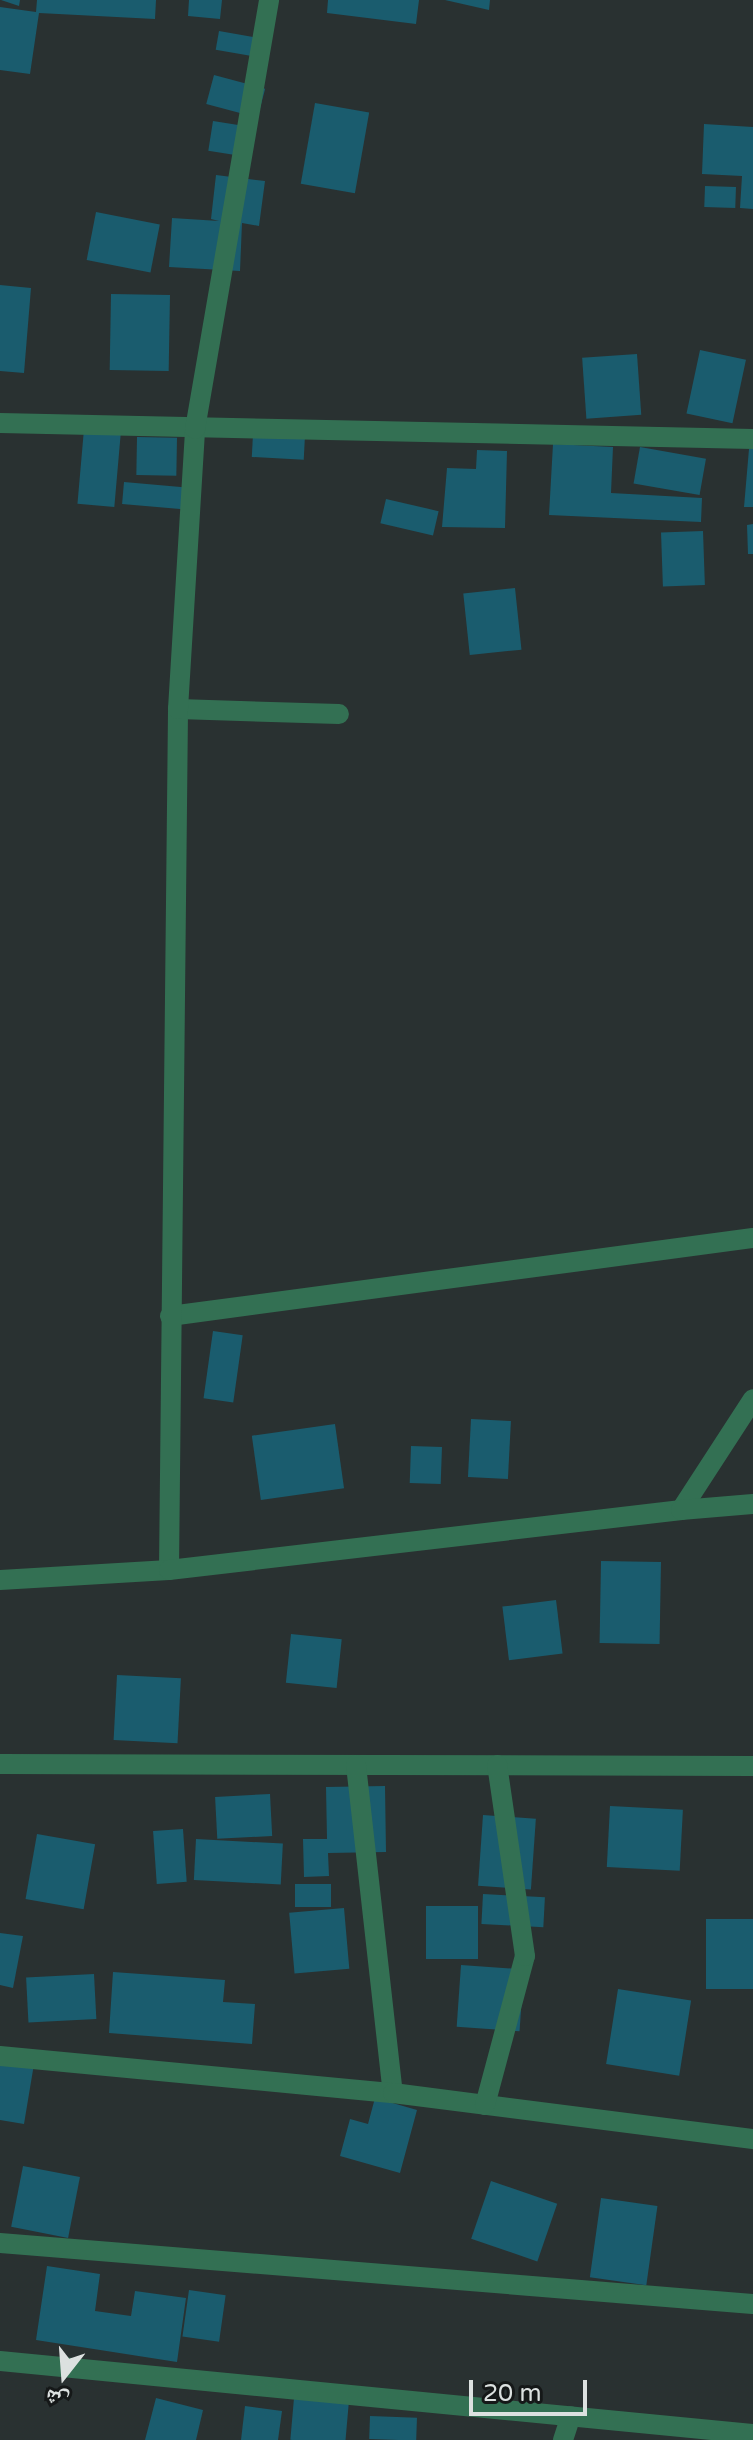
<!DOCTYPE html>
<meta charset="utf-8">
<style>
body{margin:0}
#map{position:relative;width:753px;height:2440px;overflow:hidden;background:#293131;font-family:"Varela Round","Noto Naskh Arabic",sans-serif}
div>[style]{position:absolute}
.building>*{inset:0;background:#1a5c6e;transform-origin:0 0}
.minor>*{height:20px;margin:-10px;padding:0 10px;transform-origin:10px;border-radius:10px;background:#337053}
.tertiary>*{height:20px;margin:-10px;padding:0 10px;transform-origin:10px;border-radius:10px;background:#337053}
span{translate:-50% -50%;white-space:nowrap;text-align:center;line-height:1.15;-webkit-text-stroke:8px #151818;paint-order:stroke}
.north{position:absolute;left:24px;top:2336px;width:80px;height:80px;-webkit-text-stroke:6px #151818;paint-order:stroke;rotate:197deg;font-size:22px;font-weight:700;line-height:32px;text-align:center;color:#dce1e0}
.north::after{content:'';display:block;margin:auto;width:28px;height:36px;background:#dce1e0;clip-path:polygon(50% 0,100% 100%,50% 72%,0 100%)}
.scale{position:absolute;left:469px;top:2380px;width:118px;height:36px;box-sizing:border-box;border:4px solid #dce1e0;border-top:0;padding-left:10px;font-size:24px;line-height:28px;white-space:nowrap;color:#dce1e0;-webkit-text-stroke:6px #151818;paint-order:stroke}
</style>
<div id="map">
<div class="building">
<i style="clip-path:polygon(1px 0,20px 0,19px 6px)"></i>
<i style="clip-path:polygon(37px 0,156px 0,155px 19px,39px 13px,30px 74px,0 70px,0 7px,36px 12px)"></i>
<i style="clip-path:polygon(189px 0,222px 0,220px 19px,188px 16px)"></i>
<i style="clip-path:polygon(328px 0,419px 0,416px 24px,327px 13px)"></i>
<i style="clip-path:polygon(445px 0,490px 0,489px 10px)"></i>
<i style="left:219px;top:31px;width:53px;height:19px;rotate:10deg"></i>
<i style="left:214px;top:75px;width:53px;height:30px;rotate:15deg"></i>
<i style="left:315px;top:103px;width:55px;height:82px;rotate:10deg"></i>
<i style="left:213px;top:121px;width:40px;height:30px;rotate:9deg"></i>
<i style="clip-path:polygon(704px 124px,753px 127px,753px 209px,740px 208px,742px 176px,702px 174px)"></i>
<i style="clip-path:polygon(216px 175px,265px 181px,259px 226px,242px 223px,240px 271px,169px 267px,172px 218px,219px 221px,211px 219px)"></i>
<i style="left:705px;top:186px;width:31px;height:21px;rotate:2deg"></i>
<i style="left:96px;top:212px;width:65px;height:49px;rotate:11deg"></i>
<i style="clip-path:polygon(0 285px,31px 288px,24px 373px,0 371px)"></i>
<i style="left:111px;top:294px;width:59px;height:76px;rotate:1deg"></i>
<i style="left:700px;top:350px;width:47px;height:65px;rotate:12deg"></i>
<i style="left:637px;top:354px;width:61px;height:55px;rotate:86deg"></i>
<i style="left:84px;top:429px;width:37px;height:75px;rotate:5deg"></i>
<i style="left:253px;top:434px;width:52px;height:23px;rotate:3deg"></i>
<i style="left:137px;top:437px;width:40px;height:38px;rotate:1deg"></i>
<i style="clip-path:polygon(553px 444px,613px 447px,611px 493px,702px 498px,701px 522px,549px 515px)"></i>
<i style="left:640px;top:447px;width:67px;height:37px;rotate:10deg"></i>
<i style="clip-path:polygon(749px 449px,753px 449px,753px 507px,744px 507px)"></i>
<i style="clip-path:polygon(477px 450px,507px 451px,505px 528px,442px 527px,447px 468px,476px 469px)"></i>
<i style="left:124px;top:482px;width:74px;height:22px;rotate:5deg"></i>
<i style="left:386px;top:499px;width:54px;height:25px;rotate:13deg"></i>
<i style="clip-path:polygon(753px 524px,753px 554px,748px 554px,747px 525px)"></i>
<i style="left:703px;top:531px;width:54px;height:42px;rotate:88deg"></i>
<i style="left:515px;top:588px;width:62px;height:52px;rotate:84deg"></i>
<i style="left:213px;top:1331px;width:30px;height:68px;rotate:8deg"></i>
<i style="left:471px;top:1419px;width:40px;height:58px;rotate:3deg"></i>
<i style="left:335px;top:1424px;width:65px;height:84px;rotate:82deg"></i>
<i style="left:411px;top:1446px;width:31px;height:37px;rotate:2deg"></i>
<i style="left:601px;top:1561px;width:60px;height:82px;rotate:1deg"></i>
<i style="left:556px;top:1600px;width:54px;height:54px;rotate:83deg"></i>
<i style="left:291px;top:1634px;width:51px;height:49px;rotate:6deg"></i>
<i style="left:117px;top:1675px;width:64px;height:65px;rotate:3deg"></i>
<i style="clip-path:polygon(385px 1786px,386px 1852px,328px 1853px,329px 1876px,304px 1877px,303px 1839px,327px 1839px,326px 1787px)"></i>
<i style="left:270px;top:1794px;width:42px;height:55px;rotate:87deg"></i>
<i style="left:610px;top:1806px;width:73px;height:61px;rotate:3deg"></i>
<i style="left:483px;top:1815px;width:53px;height:71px;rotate:4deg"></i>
<i style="left:183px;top:1829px;width:53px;height:30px;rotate:86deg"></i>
<i style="left:37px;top:1834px;width:59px;height:66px;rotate:10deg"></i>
<i style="left:196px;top:1839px;width:87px;height:41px;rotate:3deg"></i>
<i style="left:295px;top:1884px;width:36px;height:23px"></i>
<i style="left:483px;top:1894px;width:62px;height:30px;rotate:3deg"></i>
<i style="left:426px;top:1906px;width:52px;height:53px"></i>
<i style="left:344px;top:1908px;width:61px;height:55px;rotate:85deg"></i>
<i style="left:753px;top:1919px;width:70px;height:47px;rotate:90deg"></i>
<i style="clip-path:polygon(0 1933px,23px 1936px,13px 1988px,0 1985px)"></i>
<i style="left:461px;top:1965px;width:63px;height:62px;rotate:4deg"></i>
<i style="clip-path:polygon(113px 1972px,225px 1980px,223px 2002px,255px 2004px,252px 2044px,109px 2033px)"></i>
<i style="left:94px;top:1974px;width:45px;height:68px;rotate:87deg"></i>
<i style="left:618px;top:1989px;width:74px;height:76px;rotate:9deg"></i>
<i style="clip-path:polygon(0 2059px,34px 2064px,24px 2124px,0 2120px)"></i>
<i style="clip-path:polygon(375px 2098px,417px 2110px,400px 2173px,340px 2156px,350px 2119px,368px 2124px)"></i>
<i style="left:23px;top:2166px;width:58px;height:62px;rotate:11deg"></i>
<i style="left:491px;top:2181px;width:70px;height:61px;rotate:19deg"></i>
<i style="left:601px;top:2198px;width:57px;height:80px;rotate:8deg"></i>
<i style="clip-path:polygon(47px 2266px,100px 2274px,95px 2311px,131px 2316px,135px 2291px,186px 2298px,177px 2362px,36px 2340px)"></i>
<i style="left:189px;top:2290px;width:37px;height:47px;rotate:8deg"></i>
<i style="clip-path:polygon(156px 2398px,203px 2410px,196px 2440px,145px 2440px)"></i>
<i style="left:294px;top:2398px;width:55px;height:42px;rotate:5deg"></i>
<i style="clip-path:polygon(245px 2406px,282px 2411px,278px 2440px,241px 2440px)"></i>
<i style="left:370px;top:2416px;width:47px;height:23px;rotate:2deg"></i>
</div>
<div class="minor">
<i style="left:0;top:423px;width:753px;rotate:1.22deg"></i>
<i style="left:178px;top:709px;width:161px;rotate:1.8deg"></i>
<i style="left:170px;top:1316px;width:588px;rotate:-7.62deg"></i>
<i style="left:681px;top:1510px;width:132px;rotate:-57deg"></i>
<i style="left:169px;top:1570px;width:861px;rotate:-89.4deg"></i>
<i style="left:178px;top:709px;width:281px;rotate:-86.5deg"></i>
<i style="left:195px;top:429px;width:435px;rotate:-80.2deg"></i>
<i style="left:0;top:1764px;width:753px;rotate:0.15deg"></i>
<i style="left:356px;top:1765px;width:330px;rotate:83.6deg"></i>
<i style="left:0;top:2056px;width:395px;rotate:5.4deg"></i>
<i style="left:393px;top:2093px;width:363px;rotate:7.3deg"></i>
<i style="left:485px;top:2105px;width:154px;rotate:-75deg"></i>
<i style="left:525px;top:1956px;width:193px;rotate:-98.3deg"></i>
<i style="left:0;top:2243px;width:755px;rotate:4.63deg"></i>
<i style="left:0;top:2361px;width:757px;rotate:5.54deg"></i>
<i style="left:563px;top:2440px;width:25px;rotate:-72deg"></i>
</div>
<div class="tertiary">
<i style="left:0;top:1580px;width:169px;rotate:-3.4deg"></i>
<i style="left:169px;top:1570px;width:516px;rotate:-6.68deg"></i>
<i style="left:681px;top:1510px;width:72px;rotate:-4.8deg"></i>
</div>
<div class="north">ش</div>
<div class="scale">20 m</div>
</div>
